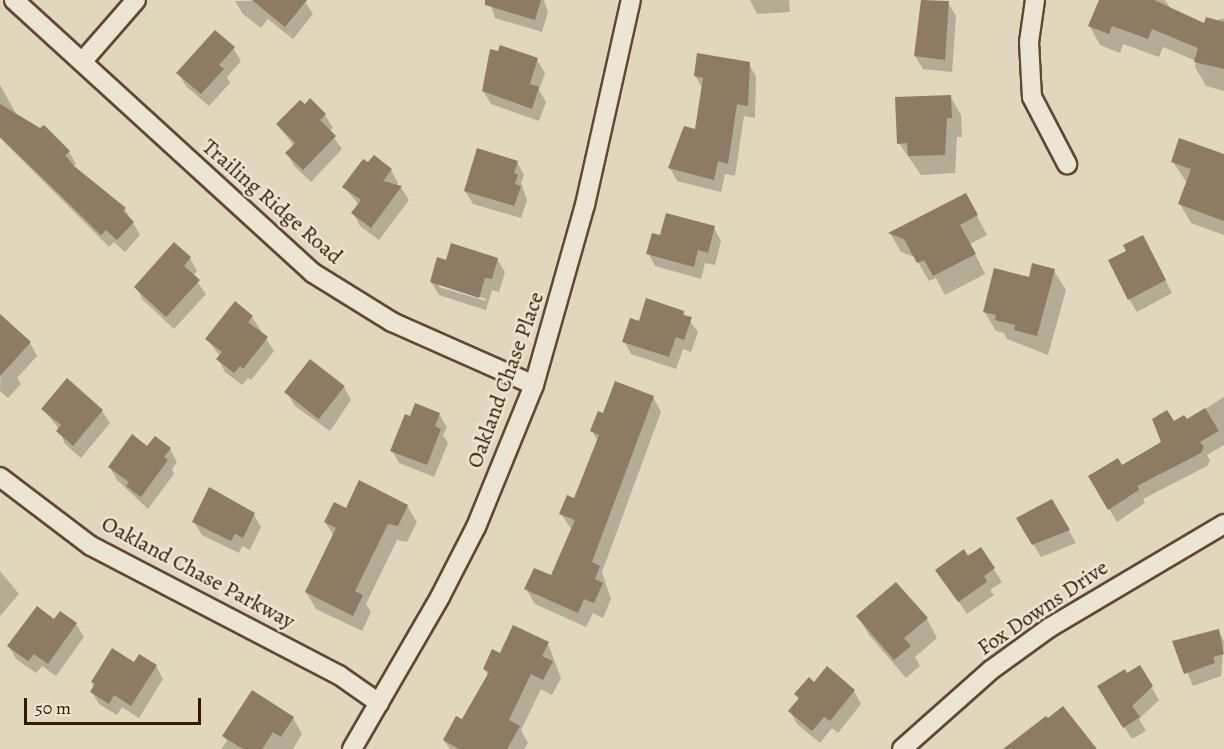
<!DOCTYPE html>
<style>
body{margin:0}
#map{position:relative;width:1224px;height:749px;overflow:hidden;background:#e0d7bd;font-family:Alegreya,serif}
div>[style]{position:absolute}
.shadow>*{inset:0;background:#0003}
.building>*{inset:0;background:#8f7b64;transform-origin:0 0}
.roads{filter:drop-shadow(2px 0 #614832) drop-shadow(-2px 0 #614832) drop-shadow(0 2px #614832) drop-shadow(0 -2px #614832)}
.minor>*{height:18px;margin:-9px;padding:0 9px;transform-origin:9px;border-radius:9px;background:#ebe5d4}
span{translate:-50% -50%;white-space:nowrap;text-align:center;line-height:1.15;-webkit-text-stroke:5px #ebe5d4;paint-order:stroke}
.street-label{font-size:22px;color:#371803}
.scale{position:absolute;left:24px;top:698px;width:177px;height:27px;box-sizing:border-box;border:3px solid #371803;border-top:0;padding-left:8px;font-size:18px;line-height:21px;white-space:nowrap;color:#371803;-webkit-text-stroke:4px #ebe5d4;paint-order:stroke}
</style>
<div id="map">
<div class="shadow">
<i style="clip-path:polygon(304px 0,313px 14px,293px 39px,268px 19px,261px 28px,243px 14px,235px 1px)"></i>
<i style="clip-path:polygon(489px 0,544px 0,548px 12px,542px 32px,495px 18px)"></i>
<i style="clip-path:polygon(750px 0,789px 0,790px 12px,757px 14px)"></i>
<i style="clip-path:polygon(922px 0,948px 3px,956px 16px,952px 72px,923px 69px,915px 56px)"></i>
<i style="clip-path:polygon(1100px 0,1165px 0,1171px 9px,1205px 25px,1224px 18px,1224px 91px,1206px 86px,1195px 67px,1196px 61px,1163px 47px,1159px 57px,1123px 44px,1120px 53px,1100px 45px,1089px 25px)"></i>
<i style="clip-path:polygon(233px 48px,241px 61px,227px 77px,230px 83px,209px 106px,186px 86px,178px 73px)"></i>
<i style="clip-path:polygon(537px 60px,545px 73px,539px 90px,546px 102px,539px 121px,491px 104px,483px 91px)"></i>
<i style="clip-path:polygon(749px 64px,756px 77px,755px 118px,744px 116px,735px 176px,725px 174px,721px 192px,677px 181px,670px 168px,696px 131px,703px 89px,695px 76px)"></i>
<i style="clip-path:polygon(0 85px,18px 117px,69px 152px,76px 164px,73px 167px,125px 209px,140px 235px,125px 252px,114px 242px,109px 247px,0 138px)"></i>
<i style="clip-path:polygon(950px 96px,961px 115px,962px 137px,957px 137px,955px 173px,921px 175px,899px 143px)"></i>
<i style="clip-path:polygon(325px 115px,333px 128px,329px 131px,342px 149px,311px 182px,294px 166px,287px 153px,294px 146px,278px 125px)"></i>
<i style="clip-path:polygon(1224px 156px,1224px 235px,1191px 223px,1180px 204px,1187px 183px,1173px 162px)"></i>
<i style="clip-path:polygon(517px 162px,524px 175px,521px 183px,527px 200px,521px 218px,473px 204px,465px 191px)"></i>
<i style="clip-path:polygon(391px 170px,398px 183px,396px 186px,401px 188px,409px 200px,379px 240px,360px 226px,353px 213px,359px 205px,344px 187px)"></i>
<i style="clip-path:polygon(976px 214px,987px 235px,970px 244px,985px 274px,945px 295px,936px 278px,929px 281px,915px 257px,901px 252px,890px 233px)"></i>
<i style="clip-path:polygon(714px 228px,721px 241px,715px 265px,705px 263px,701px 279px,655px 266px,648px 253px,661px 237px)"></i>
<i style="clip-path:polygon(1150px 250px,1172px 293px,1137px 312px,1129px 299px)"></i>
<i style="clip-path:polygon(190px 258px,197px 271px,193px 276px,206px 294px,174px 329px,143px 300px,136px 287px)"></i>
<i style="clip-path:polygon(evenodd,497px 259px,505px 272px,499px 292px,492px 290px,486px 310px,439px 295px,431px 282px,447px 262px,497px 259px,439px 284px,486px 299px,486px 301px,439px 287px,439px 284px)"></i>
<i style="clip-path:polygon(1054px 271px,1066px 290px,1048px 355px,1007px 339px,1004px 333px,996px 331px,984px 311px,1030px 278px)"></i>
<i style="clip-path:polygon(683px 312px,698px 332px,691px 352px,683px 349px,676px 369px,631px 354px,624px 341px,640px 323px)"></i>
<i style="clip-path:polygon(252px 317px,274px 351px,251px 380px,248px 378px,242px 385px,225px 372px,218px 359px,220px 356px,207px 339px)"></i>
<i style="clip-path:polygon(2px 318px,30px 343px,37px 356px,17px 378px,21px 384px,8px 398px,0 391px)"></i>
<i style="clip-path:polygon(344px 387px,351px 400px,330px 431px,295px 406px,287px 393px)"></i>
<i style="clip-path:polygon(653px 397px,661px 412px,602px 572px,611px 599px,603px 618px,593px 613px,586px 627px,535px 604px,526px 589px,551px 577px,572px 530px,561px 514px,575px 499px,598px 442px,592px 431px,604px 415px)"></i>
<i style="clip-path:polygon(1224px 397px,1224px 445px,1207px 455px,1210px 461px,1207px 466px,1143px 499px,1145px 503px,1117px 522px,1090px 477px,1122px 467px,1163px 443px,1173px 423px,1186px 421px)"></i>
<i style="clip-path:polygon(43px 409px,102px 411px,110px 423px,81px 458px,65px 444px,59px 429px)"></i>
<i style="clip-path:polygon(439px 414px,447px 427px,443px 435px,448px 443px,434px 477px,399px 463px,392px 451px)"></i>
<i style="clip-path:polygon(148px 448px,170px 449px,177px 462px,172px 469px,174px 474px,148px 509px,117px 480px,110px 467px)"></i>
<i style="clip-path:polygon(1052px 501px,1076px 543px,1041px 557px,1018px 519px)"></i>
<i style="clip-path:polygon(407px 506px,417px 522px,407px 542px,397px 540px,366px 604px,371px 612px,362px 631px,316px 609px,306px 592px,334px 536px,325px 522px,346px 510px)"></i>
<i style="clip-path:polygon(254px 515px,261px 527px,250px 550px,242px 546px,239px 553px,202px 535px,194px 522px)"></i>
<i style="clip-path:polygon(980px 549px,1002px 582px,990px 590px,994px 595px,967px 614px,937px 570px)"></i>
<i style="clip-path:polygon(0 571px,19px 594px,0 616px)"></i>
<i style="clip-path:polygon(61px 613px,76px 624px,84px 637px,56px 676px,42px 666px,36px 673px,16px 659px,9px 646px,55px 621px)"></i>
<i style="clip-path:polygon(858px 616px,927px 619px,937px 638px,915px 657px,920px 666px,906px 678px,869px 635px)"></i>
<i style="clip-path:polygon(1218px 631px,1224px 641px,1221px 676px,1193px 686px,1174px 642px)"></i>
<i style="clip-path:polygon(548px 644px,561px 678px,552px 695px,541px 689px,521px 730px,528px 743px,524px 749px,450px 749px,444px 740px,463px 721px,489px 677px,484px 669px,500px 655px)"></i>
<i style="clip-path:polygon(134px 664px,156px 666px,163px 679px,139px 718px,122px 707px,117px 715px,99px 704px,92px 692px,93px 682px)"></i>
<i style="clip-path:polygon(1140px 667px,1159px 700px,1139px 719px,1146px 731px,1132px 739px,1106px 699px,1127px 675px)"></i>
<i style="clip-path:polygon(815px 684px,854px 691px,861px 704px,838px 733px,832px 728px,820px 743px,797px 724px,790px 711px,799px 700px,796px 694px)"></i>
<i style="clip-path:polygon(293px 718px,302px 734px,293px 749px,221px 749px,227px 741px,224px 736px)"></i>
</div>
<div class="building">
<i style="clip-path:polygon(252px 0,307px 0,285px 27px)"></i>
<i style="clip-path:polygon(485px 0,541px 0,535px 20px,485px 5px)"></i>
<i style="clip-path:polygon(921px 0,949px 1px,945px 60px,914px 56px)"></i>
<i style="clip-path:polygon(1099px 0,1154px 0,1204px 23px,1206px 17px,1224px 22px,1224px 69px,1194px 62px,1198px 48px,1152px 29px,1148px 39px,1112px 26px,1109px 34px,1088px 26px)"></i>
<i style="clip-path:polygon(215px 30px,235px 47px,219px 65px,224px 69px,201px 94px,176px 73px)"></i>
<i style="clip-path:polygon(500px 45px,538px 58px,530px 84px,539px 87px,532px 109px,482px 91px,490px 49px,498px 51px)"></i>
<i style="clip-path:polygon(697px 53px,750px 62px,748px 106px,737px 104px,728px 164px,718px 161px,714px 180px,668px 168px,684px 126px,695px 129px,703px 78px,694px 76px)"></i>
<i style="clip-path:polygon(951px 95px,952px 118px,947px 118px,945px 155px,908px 156px,907px 143px,897px 144px,895px 97px)"></i>
<i style="clip-path:polygon(310px 98px,326px 114px,320px 120px,336px 136px,303px 170px,285px 153px,295px 143px,276px 124px,300px 100px,305px 104px)"></i>
<i style="clip-path:polygon(0 104px,40px 128px,44px 125px,70px 151px,65px 155px,74px 166px,126px 208px,123px 211px,134px 222px,117px 240px,106px 230px,101px 235px,0 137px)"></i>
<i style="clip-path:polygon(1179px 138px,1224px 154px,1224px 221px,1178px 204px,1191px 169px,1171px 162px)"></i>
<i style="clip-path:polygon(477px 148px,518px 161px,514px 173px,518px 175px,515px 184px,521px 186px,514px 206px,464px 191px)"></i>
<i style="clip-path:polygon(374px 155px,392px 169px,383px 181px,402px 186px,371px 228px,351px 213px,361px 200px,342px 187px,363px 159px,368px 162px)"></i>
<i style="clip-path:polygon(966px 193px,978px 215px,960px 225px,976px 254px,933px 276px,924px 260px,917px 263px,904px 239px,888px 233px)"></i>
<i style="clip-path:polygon(666px 213px,715px 226px,708px 253px,698px 250px,694px 267px,646px 254px,652px 233px,660px 235px)"></i>
<i style="clip-path:polygon(1143px 235px,1166px 280px,1128px 300px,1108px 260px,1126px 251px,1123px 245px)"></i>
<i style="clip-path:polygon(174px 242px,191px 257px,184px 266px,200px 280px,166px 317px,134px 287px)"></i>
<i style="clip-path:polygon(451px 243px,498px 258px,492px 279px,485px 278px,479px 298px,430px 282px,437px 257px,446px 260px)"></i>
<i style="clip-path:polygon(1032px 263px,1055px 269px,1037px 336px,1014px 330px,1015px 325px,995px 320px,996px 315px,983px 312px,994px 268px,1029px 277px)"></i>
<i style="clip-path:polygon(646px 298px,684px 311px,683px 315px,692px 317px,684px 340px,676px 337px,669px 357px,622px 342px,630px 318px,639px 321px)"></i>
<i style="clip-path:polygon(235px 301px,253px 316px,248px 322px,268px 337px,243px 369px,240px 366px,234px 373px,216px 359px,222px 352px,205px 339px)"></i>
<i style="clip-path:polygon(0 314px,31px 342px,0 376px)"></i>
<i style="left:310px;top:359px;width:44px;height:42px;rotate:38deg"></i>
<i style="clip-path:polygon(67px 378px,103px 410px,73px 446px,56px 431px,61px 425px,41px 409px)"></i>
<i style="clip-path:polygon(615px 381px,654px 396px,592px 562px,600px 566px,595px 579px,603px 583px,594px 603px,584px 599px,578px 613px,524px 589px,534px 568px,551px 575px,575px 520px,559px 514px,567px 495px,574px 498px,599px 435px,590px 431px,598px 411px,603px 413px)"></i>
<i style="clip-path:polygon(415px 403px,440px 413px,435px 426px,441px 429px,427px 465px,390px 451px,405px 414px,410px 416px)"></i>
<i style="clip-path:polygon(1205px 408px,1219px 431px,1200px 442px,1204px 447px,1201px 453px,1137px 486px,1139px 490px,1108px 510px,1088px 476px,1118px 458px,1122px 465px,1161px 442px,1152px 419px,1167px 410px,1174px 421px,1184px 415px,1187px 419px)"></i>
<i style="clip-path:polygon(132px 434px,147px 446px,155px 436px,171px 448px,164px 457px,168px 460px,141px 497px,126px 486px,129px 482px,108px 467px)"></i>
<i style="clip-path:polygon(359px 480px,408px 505px,398px 526px,388px 524px,355px 591px,363px 595px,353px 616px,305px 592px,336px 528px,324px 522px,334px 502px,346px 508px)"></i>
<i style="clip-path:polygon(209px 487px,255px 513px,243px 538px,235px 534px,231px 541px,192px 522px)"></i>
<i style="clip-path:polygon(1052px 499px,1070px 530px,1032px 545px,1016px 518px)"></i>
<i style="clip-path:polygon(981px 547px,995px 568px,984px 576px,987px 582px,958px 602px,935px 570px,964px 549px,968px 556px)"></i>
<i style="clip-path:polygon(896px 582px,928px 618px,904px 638px,911px 646px,894px 660px,856px 616px)"></i>
<i style="clip-path:polygon(37px 606px,54px 619px,60px 611px,77px 623px,48px 664px,34px 654px,28px 661px,7px 646px)"></i>
<i style="clip-path:polygon(513px 625px,549px 642px,542px 656px,553px 661px,543px 680px,531px 674px,509px 720px,520px 726px,507px 749px,459px 749px,443px 740px,456px 716px,462px 719px,489px 672px,483px 669px,492px 649px,500px 653px)"></i>
<i style="clip-path:polygon(1219px 629px,1224px 654px,1213px 657px,1215px 663px,1184px 674px,1172px 641px)"></i>
<i style="clip-path:polygon(112px 648px,134px 662px,139px 654px,157px 665px,131px 706px,114px 695px,109px 704px,90px 692px,95px 684px,91px 682px)"></i>
<i style="clip-path:polygon(1140px 665px,1153px 686px,1132px 706px,1140px 717px,1123px 728px,1097px 686px,1125px 669px,1127px 673px)"></i>
<i style="clip-path:polygon(827px 666px,855px 690px,830px 721px,824px 717px,812px 731px,788px 711px,799px 698px,794px 694px,809px 677px,814px 682px)"></i>
<i style="clip-path:polygon(252px 690px,294px 717px,281px 737px,273px 732px,262px 749px,243px 749px,222px 736px)"></i>
<i style="clip-path:polygon(1063px 706px,1097px 749px,1003px 749px,1046px 716px,1048px 718px)"></i>
</div>
<div class="roads">
<div class="minor">
<i style="left:14px;top:0;width:405px;rotate:42.4deg"></i>
<i style="left:313px;top:273px;width:93px;rotate:31.8deg"></i>
<i style="left:392px;top:322px;width:155px;rotate:23.9deg"></i>
<i style="left:1035px;top:0;width:42px;rotate:98.1deg"></i>
<i style="left:1029px;top:42px;width:55px;rotate:86.9deg"></i>
<i style="left:1032px;top:97px;width:76px;rotate:62.4deg"></i>
<i style="left:82px;top:62px;width:82px;rotate:-48.9deg"></i>
<i style="left:0;top:477px;width:114px;rotate:37.2deg"></i>
<i style="left:91px;top:546px;width:280px;rotate:27.5deg"></i>
<i style="left:339px;top:675px;width:49px;rotate:35deg"></i>
<i style="left:352px;top:749px;width:176px;rotate:-59.9deg"></i>
<i style="left:440px;top:597px;width:79px;rotate:-62.8deg"></i>
<i style="left:476px;top:527px;width:153px;rotate:-67.8deg"></i>
<i style="left:534px;top:385px;width:187px;rotate:-74.2deg"></i>
<i style="left:585px;top:205px;width:210px;rotate:-77.4deg"></i>
<i style="left:902px;top:749px;width:119px;rotate:-41.6deg"></i>
<i style="left:991px;top:670px;width:72px;rotate:-35.9deg"></i>
<i style="left:1049px;top:628px;width:204px;rotate:-30.7deg"></i>
</div>
</div>
<div class="street-label">
<span style="left:272px;top:202px;rotate:41deg">Trailing Ridge Road</span>
<span style="left:506px;top:380px;rotate:-70deg">Oakland Chase Place</span>
<span style="left:198px;top:573px;rotate:28deg">Oakland Chase Parkway</span>
<span style="left:1043px;top:608px;rotate:-34deg">Fox Downs Drive</span>
</div>
<div class="scale">50 m</div>
</div>
